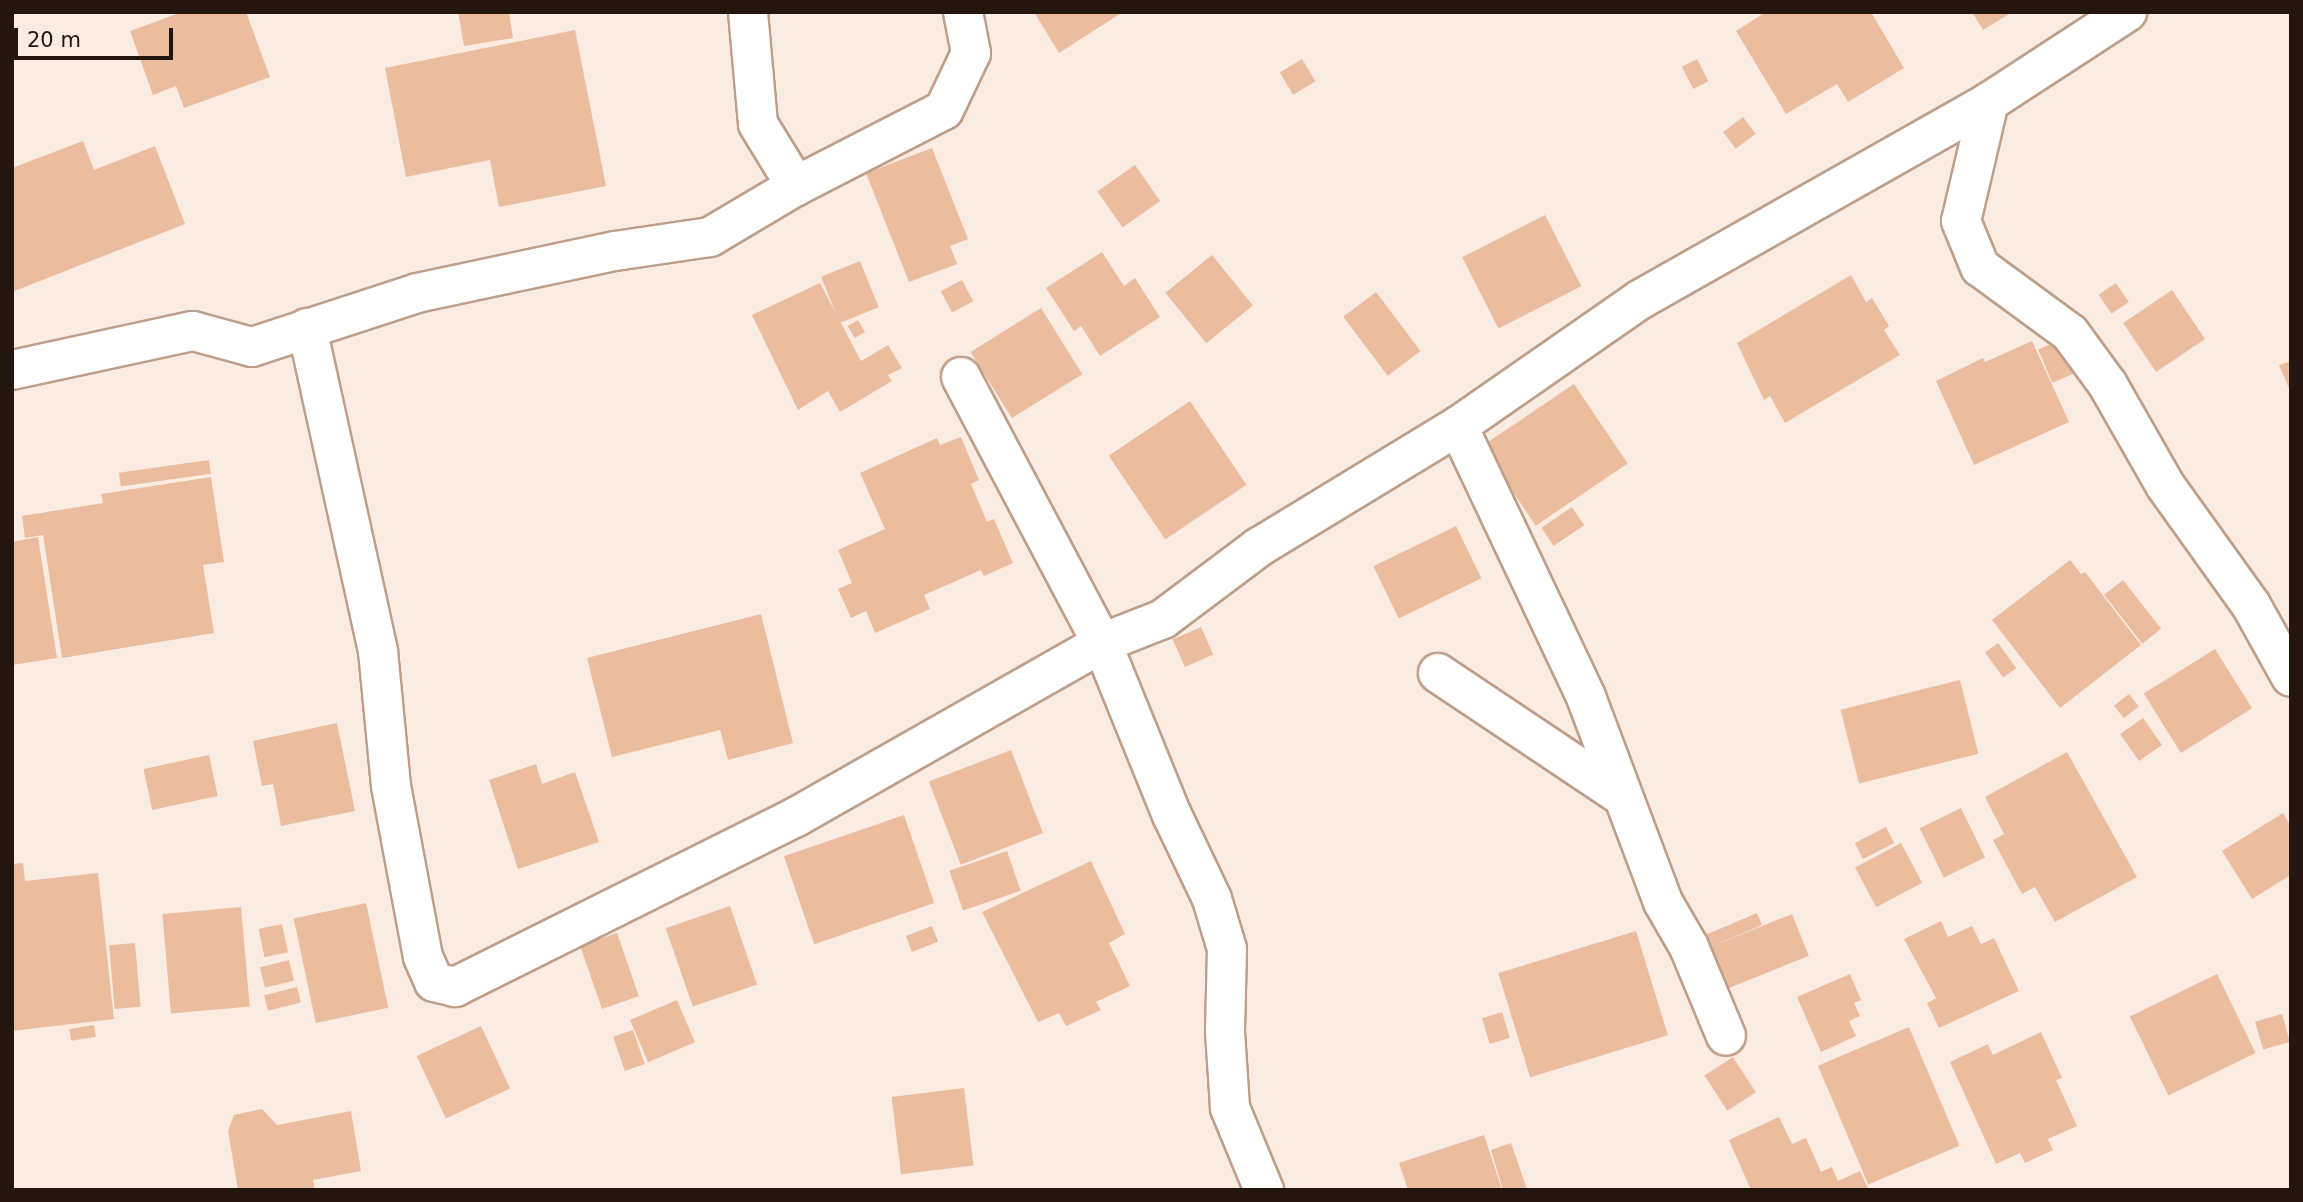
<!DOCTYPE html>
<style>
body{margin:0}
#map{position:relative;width:2303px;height:1202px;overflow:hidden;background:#faece3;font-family:"DejaVu Sans",sans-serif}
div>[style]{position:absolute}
.building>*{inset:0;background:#ebbd9e;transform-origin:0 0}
.roads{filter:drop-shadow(2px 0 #be9e88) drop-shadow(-2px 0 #be9e88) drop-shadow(0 2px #be9e88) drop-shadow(0 -2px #be9e88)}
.street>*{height:38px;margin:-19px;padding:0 19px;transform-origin:19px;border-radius:19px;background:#fff}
span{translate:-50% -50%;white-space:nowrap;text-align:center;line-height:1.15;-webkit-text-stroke:7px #faece3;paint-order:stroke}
.frame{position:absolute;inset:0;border:14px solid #22160e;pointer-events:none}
.scale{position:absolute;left:14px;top:28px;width:159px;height:32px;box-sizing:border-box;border:4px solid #22160e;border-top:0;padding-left:9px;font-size:21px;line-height:24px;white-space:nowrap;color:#22160e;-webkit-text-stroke:5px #faece3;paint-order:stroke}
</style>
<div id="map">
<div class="building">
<i style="clip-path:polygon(182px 12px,246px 12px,270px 77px,184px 108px,176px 86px,153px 95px,130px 31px)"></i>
<i style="clip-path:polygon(458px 12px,509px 12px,513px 38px,464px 46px)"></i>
<i style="clip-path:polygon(1034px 12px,1123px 12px,1059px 53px)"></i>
<i style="clip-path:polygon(1766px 12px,1871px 12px,1904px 68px,1848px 102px,1837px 84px,1786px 114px,1736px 31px)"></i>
<i style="clip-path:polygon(1972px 12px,2012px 12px,1983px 30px)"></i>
<i style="clip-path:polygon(575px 30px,606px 186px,499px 207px,490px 160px,406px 177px,385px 68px)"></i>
<i style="left:1302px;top:59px;width:26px;height:26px;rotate:59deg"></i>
<i style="left:1697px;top:59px;width:25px;height:17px;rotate:63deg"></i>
<i style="left:1743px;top:117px;width:21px;height:25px;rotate:53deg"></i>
<i style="clip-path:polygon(83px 141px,94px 170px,155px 146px,185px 224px,12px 292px,12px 168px)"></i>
<i style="clip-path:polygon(932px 148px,968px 239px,950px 246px,957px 264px,909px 282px,866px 173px)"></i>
<i style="left:1135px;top:165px;width:44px;height:46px;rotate:55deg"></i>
<i style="left:1545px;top:215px;width:80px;height:93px;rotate:63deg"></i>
<i style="clip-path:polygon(1102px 252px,1124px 286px,1135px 278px,1160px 317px,1100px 356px,1081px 326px,1074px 331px,1046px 288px)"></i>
<i style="left:1212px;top:255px;width:65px;height:60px;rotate:51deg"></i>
<i style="left:860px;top:261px;width:50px;height:42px;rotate:68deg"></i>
<i style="clip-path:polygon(1851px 275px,1866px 302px,1872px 298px,1889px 326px,1884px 330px,1900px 355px,1785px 423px,1770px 396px,1764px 400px,1737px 343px)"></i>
<i style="left:962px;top:280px;width:24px;height:24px;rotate:62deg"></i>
<i style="clip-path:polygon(820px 283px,861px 361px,888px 345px,902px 368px,888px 375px,892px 381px,840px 412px,828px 391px,798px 410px,752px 315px)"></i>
<i style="left:2116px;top:283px;width:23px;height:21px;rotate:56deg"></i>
<i style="left:2172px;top:290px;width:59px;height:59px;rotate:56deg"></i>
<i style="left:1376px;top:292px;width:74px;height:41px;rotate:53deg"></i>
<i style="left:1041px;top:308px;width:78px;height:83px;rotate:58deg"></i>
<i style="left:858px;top:320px;width:14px;height:12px;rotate:60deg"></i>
<i style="left:2063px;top:339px;width:36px;height:27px;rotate:67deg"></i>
<i style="clip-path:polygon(2032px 341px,2069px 422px,1974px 465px,1936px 381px,1983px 358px,1985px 362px)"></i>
<i style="clip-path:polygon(2291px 361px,2291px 393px,2279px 365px)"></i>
<i style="left:1574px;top:384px;width:96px;height:111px;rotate:56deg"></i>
<i style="left:1190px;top:401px;width:101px;height:98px;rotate:56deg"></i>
<i style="clip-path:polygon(961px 437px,979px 480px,971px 484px,987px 522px,994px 519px,1013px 563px,984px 576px,981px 570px,924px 595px,930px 609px,875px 633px,866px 611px,851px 618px,838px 589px,852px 583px,838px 550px,885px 529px,860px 473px,937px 438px,940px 445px)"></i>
<i style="left:209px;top:460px;width:14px;height:91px;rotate:82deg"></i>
<i style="clip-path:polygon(211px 477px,224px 562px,203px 565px,214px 633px,62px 658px,43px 535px,25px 538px,22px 516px,103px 503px,101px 494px)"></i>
<i style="left:1572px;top:507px;width:22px;height:37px;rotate:56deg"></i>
<i style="left:1456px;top:526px;width:58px;height:92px;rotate:64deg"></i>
<i style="clip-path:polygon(38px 537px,57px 658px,12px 665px,12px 542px)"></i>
<i style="clip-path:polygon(2070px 560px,2081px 574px,2085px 572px,2141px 645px,2060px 708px,1992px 620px)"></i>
<i style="left:2123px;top:580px;width:62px;height:24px;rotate:52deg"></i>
<i style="clip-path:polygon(761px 614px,793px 743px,728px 760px,720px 730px,612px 757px,587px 658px)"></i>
<i style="left:1201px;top:627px;width:30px;height:31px;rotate:66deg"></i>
<i style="left:1998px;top:643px;width:31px;height:16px;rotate:54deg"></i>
<i style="left:2215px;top:649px;width:70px;height:84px;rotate:58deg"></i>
<i style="left:1960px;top:680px;width:76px;height:123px;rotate:76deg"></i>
<i style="left:2129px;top:694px;width:16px;height:19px;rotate:52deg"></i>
<i style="left:2143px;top:718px;width:33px;height:28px;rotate:55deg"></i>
<i style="clip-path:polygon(337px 723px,355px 811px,281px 826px,273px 784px,262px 786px,253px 741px)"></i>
<i style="left:1011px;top:750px;width:89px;height:88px;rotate:69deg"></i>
<i style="clip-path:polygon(2067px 752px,2137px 877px,2055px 922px,2035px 887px,2022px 894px,1993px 840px,2004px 834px,1985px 797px)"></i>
<i style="left:209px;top:755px;width:42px;height:67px;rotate:78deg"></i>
<i style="clip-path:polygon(536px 764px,542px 784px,575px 772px,599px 842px,518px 869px,489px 780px)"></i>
<i style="left:1961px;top:808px;width:55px;height:46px;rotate:64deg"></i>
<i style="clip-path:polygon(2283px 813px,2291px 826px,2291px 875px,2252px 899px,2222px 851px)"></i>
<i style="left:904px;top:815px;width:93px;height:127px;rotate:71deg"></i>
<i style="left:1886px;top:827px;width:18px;height:35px;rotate:63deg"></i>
<i style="left:1901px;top:843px;width:45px;height:52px;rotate:62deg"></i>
<i style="left:1007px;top:851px;width:42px;height:61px;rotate:71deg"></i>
<i style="clip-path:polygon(1091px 861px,1125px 934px,1109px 943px,1130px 986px,1096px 1002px,1101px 1010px,1066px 1026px,1059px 1013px,1038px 1022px,982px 912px)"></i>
<i style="clip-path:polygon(23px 863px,25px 881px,98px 873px,114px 1019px,12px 1031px,12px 864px)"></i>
<i style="left:366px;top:903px;width:107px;height:74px;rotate:78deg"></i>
<i style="left:730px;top:906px;width:83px;height:68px;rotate:71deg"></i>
<i style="left:241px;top:907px;width:100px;height:79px;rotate:85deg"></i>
<i style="left:1757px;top:913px;width:13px;height:58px;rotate:67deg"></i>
<i style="left:1792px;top:914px;width:45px;height:96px;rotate:68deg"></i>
<i style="clip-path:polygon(1941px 921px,1948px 937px,1972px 926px,1981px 944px,1994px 938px,2019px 991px,1939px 1028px,1927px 1003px,1936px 998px,1904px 939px)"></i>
<i style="left:282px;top:924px;width:29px;height:24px;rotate:78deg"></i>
<i style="left:932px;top:926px;width:17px;height:28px;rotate:69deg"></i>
<i style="left:1636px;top:931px;width:109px;height:144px;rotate:73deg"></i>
<i style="left:617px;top:933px;width:67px;height:39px;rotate:71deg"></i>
<i style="left:135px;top:943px;width:64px;height:26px;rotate:85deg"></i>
<i style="left:289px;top:960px;width:21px;height:30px;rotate:76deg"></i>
<i style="clip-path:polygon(1850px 974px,1861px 1000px,1854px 1003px,1860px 1016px,1849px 1021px,1856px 1036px,1821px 1052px,1797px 997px)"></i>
<i style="left:2217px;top:974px;width:88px;height:97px;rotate:64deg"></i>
<i style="left:297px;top:987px;width:16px;height:34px;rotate:76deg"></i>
<i style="left:677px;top:1000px;width:46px;height:51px;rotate:67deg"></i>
<i style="left:1502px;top:1012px;width:27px;height:21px;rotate:73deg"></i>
<i style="left:2282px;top:1014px;width:29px;height:28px;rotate:74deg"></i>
<i style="left:94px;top:1025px;width:12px;height:25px;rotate:81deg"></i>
<i style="left:481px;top:1026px;width:69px;height:71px;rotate:65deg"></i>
<i style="left:1909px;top:1027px;width:129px;height:99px;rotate:67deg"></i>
<i style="left:633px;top:1030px;width:36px;height:21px;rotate:71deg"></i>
<i style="clip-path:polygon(2041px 1032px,2062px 1078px,2056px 1080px,2077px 1126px,2048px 1139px,2053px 1150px,2025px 1163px,2020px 1153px,1996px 1164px,1950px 1062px,1988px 1044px,1993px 1055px)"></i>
<i style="left:1733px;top:1057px;width:42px;height:34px;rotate:57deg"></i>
<i style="left:964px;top:1088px;width:78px;height:73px;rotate:83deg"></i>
<i style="clip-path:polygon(262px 1109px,277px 1125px,351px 1111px,361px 1171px,313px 1180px,315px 1190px,238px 1190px,228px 1131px,234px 1115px)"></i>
<i style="clip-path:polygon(1779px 1117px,1792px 1144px,1806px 1138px,1821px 1172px,1832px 1167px,1838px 1181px,1860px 1171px,1868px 1188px,1874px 1190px,1751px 1190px,1729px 1140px)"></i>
<i style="clip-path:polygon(1484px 1135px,1502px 1190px,1408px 1190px,1399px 1163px)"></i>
<i style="clip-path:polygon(1511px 1143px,1527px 1189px,1524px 1190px,1503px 1190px,1491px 1150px)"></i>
</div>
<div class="roads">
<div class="street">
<i style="left:748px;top:12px;width:112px;rotate:84.9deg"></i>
<i style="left:758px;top:124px;width:73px;rotate:58.5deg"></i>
<i style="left:796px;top:186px;width:166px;rotate:-27.2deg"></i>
<i style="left:944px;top:110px;width:63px;rotate:-64.7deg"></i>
<i style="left:971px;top:53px;width:42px;rotate:-101deg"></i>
<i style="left:1989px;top:102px;width:122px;rotate:103.2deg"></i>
<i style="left:1961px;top:221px;width:50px;rotate:67.6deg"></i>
<i style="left:1980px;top:267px;width:112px;rotate:36.3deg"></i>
<i style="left:2070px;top:333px;width:64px;rotate:53.8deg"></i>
<i style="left:2108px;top:385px;width:115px;rotate:60.3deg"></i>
<i style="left:2165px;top:485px;width:148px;rotate:54.4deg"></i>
<i style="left:2251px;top:605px;width:82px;rotate:60.9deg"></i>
<i style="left:307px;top:328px;width:331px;rotate:77.6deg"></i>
<i style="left:378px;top:651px;width:136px;rotate:84.5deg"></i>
<i style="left:391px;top:786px;width:174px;rotate:79.4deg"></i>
<i style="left:423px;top:957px;width:27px;rotate:66deg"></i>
<i style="left:434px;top:982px;width:22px;rotate:13deg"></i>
<i style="left:455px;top:987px;width:381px;rotate:-26.5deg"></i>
<i style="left:796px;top:817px;width:352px;rotate:-29.6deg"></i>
<i style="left:1102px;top:643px;width:66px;rotate:-21.5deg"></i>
<i style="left:1163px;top:619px;width:120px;rotate:-36.9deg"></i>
<i style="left:1259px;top:547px;width:233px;rotate:-31.3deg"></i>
<i style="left:1458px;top:426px;width:223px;rotate:-34.8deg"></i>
<i style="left:1641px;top:299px;width:400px;rotate:-29.5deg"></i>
<i style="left:1989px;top:102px;width:165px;rotate:-33.1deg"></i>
<i style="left:12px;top:370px;width:185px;rotate:-12.2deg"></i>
<i style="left:193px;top:331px;width:61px;rotate:15.2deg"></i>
<i style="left:252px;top:347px;width:174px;rotate:-18.1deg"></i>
<i style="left:417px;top:293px;width:202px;rotate:-12deg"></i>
<i style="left:615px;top:251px;width:96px;rotate:-8.4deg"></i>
<i style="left:710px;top:237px;width:100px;rotate:-30.7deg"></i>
<i style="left:961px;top:377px;width:301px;rotate:62.1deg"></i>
<i style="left:1102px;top:643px;width:186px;rotate:67.9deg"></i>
<i style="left:1172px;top:815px;width:93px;rotate:64.5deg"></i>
<i style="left:1212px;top:899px;width:52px;rotate:73.3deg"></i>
<i style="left:1227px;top:949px;width:83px;rotate:91.4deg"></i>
<i style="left:1225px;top:1032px;width:76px;rotate:86.2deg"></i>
<i style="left:1230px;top:1108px;width:89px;rotate:67.5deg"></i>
<i style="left:1458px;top:426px;width:300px;rotate:64.7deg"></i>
<i style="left:1586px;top:697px;width:219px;rotate:69.4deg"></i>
<i style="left:1663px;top:902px;width:52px;rotate:60deg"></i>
<i style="left:1689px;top:947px;width:96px;rotate:67.4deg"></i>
<i style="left:1438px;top:673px;width:221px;rotate:33.8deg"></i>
</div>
</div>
<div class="frame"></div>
<div class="scale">20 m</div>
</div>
